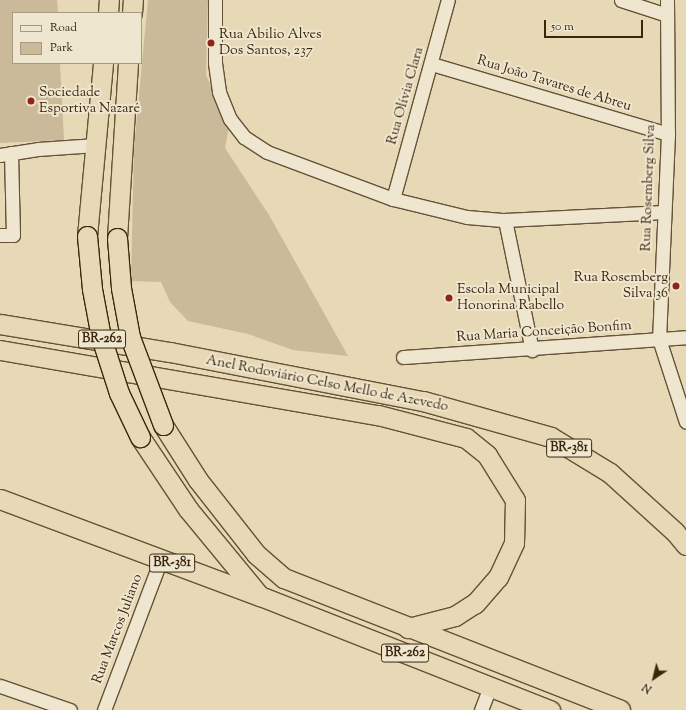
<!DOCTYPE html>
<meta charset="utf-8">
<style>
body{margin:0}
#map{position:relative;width:686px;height:710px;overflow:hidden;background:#e7d8b6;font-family:"Sorts Mill Goudy",serif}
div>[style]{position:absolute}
.green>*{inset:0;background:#caba99}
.roads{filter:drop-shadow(1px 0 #655237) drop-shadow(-1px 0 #655237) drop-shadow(0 1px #655237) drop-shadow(0 -1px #655237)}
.minor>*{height:13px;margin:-6.5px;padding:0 6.5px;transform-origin:6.5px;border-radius:6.5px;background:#efe6d0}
.highway>*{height:19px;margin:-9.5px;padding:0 9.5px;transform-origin:9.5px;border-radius:9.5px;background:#e7d8b6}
.bridges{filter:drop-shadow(1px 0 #3a260d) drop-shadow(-1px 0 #3a260d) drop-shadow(0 1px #3a260d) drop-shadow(0 -1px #3a260d)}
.highway-bridge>*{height:19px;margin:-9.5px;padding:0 9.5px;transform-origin:9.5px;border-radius:9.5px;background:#e7d8b6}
.dots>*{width:11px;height:11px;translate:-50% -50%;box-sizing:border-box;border:2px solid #efe6d0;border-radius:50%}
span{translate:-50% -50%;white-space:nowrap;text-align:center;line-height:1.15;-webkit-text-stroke:4px #efe6d0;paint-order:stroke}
.shield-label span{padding:1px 3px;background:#efe6d0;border:1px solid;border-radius:3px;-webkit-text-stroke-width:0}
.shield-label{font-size:13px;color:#3a260d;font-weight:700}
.poi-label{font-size:14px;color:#3a260d}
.left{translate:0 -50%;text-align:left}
.right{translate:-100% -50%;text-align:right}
.street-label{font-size:14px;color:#3a260d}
.legend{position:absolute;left:12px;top:12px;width:130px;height:52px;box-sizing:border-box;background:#efe6d0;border:1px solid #a79982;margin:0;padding:5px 7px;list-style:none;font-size:12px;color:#3a260d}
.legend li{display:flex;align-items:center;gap:8px;height:20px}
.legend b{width:20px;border:1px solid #a79982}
.north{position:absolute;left:634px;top:658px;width:40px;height:40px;-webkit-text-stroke:3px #efe6d0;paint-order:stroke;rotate:215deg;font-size:11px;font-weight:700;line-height:16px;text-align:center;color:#3a260d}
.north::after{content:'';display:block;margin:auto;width:14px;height:18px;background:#3a260d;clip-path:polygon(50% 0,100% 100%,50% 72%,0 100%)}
.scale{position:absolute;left:544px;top:20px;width:99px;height:18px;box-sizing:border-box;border:2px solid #3a260d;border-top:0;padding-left:5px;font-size:12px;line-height:14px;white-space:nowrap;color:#3a260d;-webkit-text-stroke:3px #efe6d0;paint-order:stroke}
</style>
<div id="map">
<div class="green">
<i style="clip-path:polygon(0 0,57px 0,58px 13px,13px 13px,13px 63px,60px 63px,64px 140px,0 143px)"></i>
<i style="clip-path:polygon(148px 0,208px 0,206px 75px,229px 127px,225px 148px,269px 215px,348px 356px,293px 350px,248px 334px,188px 321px,170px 302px,161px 282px,131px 281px,134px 148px)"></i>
</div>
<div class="roads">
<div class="minor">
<i style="left:215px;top:0;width:63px;rotate:90deg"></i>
<i style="left:215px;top:63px;width:29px;rotate:82deg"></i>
<i style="left:219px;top:92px;width:29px;rotate:68deg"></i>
<i style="left:230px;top:119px;width:23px;rotate:52deg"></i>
<i style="left:244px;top:137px;width:27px;rotate:33deg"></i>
<i style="left:267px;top:152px;width:134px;rotate:20.5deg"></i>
<i style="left:393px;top:199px;width:76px;rotate:13.7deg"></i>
<i style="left:467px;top:217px;width:38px;rotate:5deg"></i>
<i style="left:505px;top:220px;width:159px;rotate:-2.9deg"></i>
<i style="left:621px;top:0;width:48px;rotate:18.1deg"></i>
<i style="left:667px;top:0;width:134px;rotate:89.6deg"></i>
<i style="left:668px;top:134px;width:205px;rotate:92.5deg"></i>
<i style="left:659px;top:339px;width:87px;rotate:72deg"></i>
<i style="left:432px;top:64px;width:246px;rotate:16.5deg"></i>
<i style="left:0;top:155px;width:38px;rotate:-9deg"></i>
<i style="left:38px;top:149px;width:58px;rotate:-3.9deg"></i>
<i style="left:393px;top:199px;width:206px;rotate:-74.6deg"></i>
<i style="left:505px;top:220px;width:133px;rotate:78.3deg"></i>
<i style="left:0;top:235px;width:13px"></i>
<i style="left:13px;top:235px;width:82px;rotate:-91.4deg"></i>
<i style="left:403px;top:357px;width:284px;rotate:-4deg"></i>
<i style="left:0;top:686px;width:74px;rotate:18.9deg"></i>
<i style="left:104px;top:710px;width:161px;rotate:-69.3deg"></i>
<i style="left:481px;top:710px;width:26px;rotate:-69deg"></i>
</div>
<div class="highway">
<i style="left:108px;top:13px;width:13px;rotate:-86deg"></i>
<i style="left:132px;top:13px;width:13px;rotate:-86deg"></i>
<i style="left:87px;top:236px;width:174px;rotate:-84.7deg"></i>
<i style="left:117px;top:238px;width:175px;rotate:-86.4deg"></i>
<i style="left:0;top:324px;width:172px;rotate:9.4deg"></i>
<i style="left:170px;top:352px;width:258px;rotate:11deg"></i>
<i style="left:423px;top:401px;width:133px;rotate:15.7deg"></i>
<i style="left:551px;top:437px;width:69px;rotate:31.4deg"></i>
<i style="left:610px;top:473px;width:88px;rotate:42.2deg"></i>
<i style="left:675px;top:532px;width:17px;rotate:50deg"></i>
<i style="left:0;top:350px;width:384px;rotate:9.8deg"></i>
<i style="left:378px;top:415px;width:91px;rotate:14.6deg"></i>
<i style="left:466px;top:438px;width:27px;rotate:39deg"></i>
<i style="left:487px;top:455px;width:53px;rotate:58.1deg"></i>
<i style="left:515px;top:500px;width:43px;rotate:91.3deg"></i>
<i style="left:514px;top:543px;width:38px;rotate:115deg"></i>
<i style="left:498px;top:577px;width:35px;rotate:131deg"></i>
<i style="left:475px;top:603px;width:24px;rotate:147deg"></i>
<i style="left:455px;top:616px;width:49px;rotate:165.7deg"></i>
<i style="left:163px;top:425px;width:65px;rotate:57.5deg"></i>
<i style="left:198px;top:480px;width:94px;rotate:51.9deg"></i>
<i style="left:256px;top:554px;width:37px;rotate:41deg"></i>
<i style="left:284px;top:578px;width:361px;rotate:21.4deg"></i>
<i style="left:140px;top:437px;width:87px;rotate:56.3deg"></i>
<i style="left:188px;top:509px;width:112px;rotate:50.5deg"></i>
<i style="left:0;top:499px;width:278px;rotate:20.5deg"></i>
<i style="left:260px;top:596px;width:312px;rotate:21.5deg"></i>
</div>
</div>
<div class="bridges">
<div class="highway-bridge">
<i style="left:87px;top:236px;width:53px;rotate:84.6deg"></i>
<i style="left:92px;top:289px;width:49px;rotate:79.4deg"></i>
<i style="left:101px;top:337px;width:59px;rotate:72.2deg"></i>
<i style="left:119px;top:393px;width:49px;rotate:64.5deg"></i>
<i style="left:117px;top:238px;width:50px;rotate:85.4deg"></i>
<i style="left:121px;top:288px;width:50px;rotate:79.6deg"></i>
<i style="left:130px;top:337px;width:94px;rotate:69.4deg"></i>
</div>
</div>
<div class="dots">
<i style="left:211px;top:43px;background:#8f2418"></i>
<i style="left:31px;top:101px;background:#8f2418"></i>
<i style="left:676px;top:286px;background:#8f2418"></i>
<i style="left:449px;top:298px;background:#8f2418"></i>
</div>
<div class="shield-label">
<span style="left:102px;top:339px">BR-262</span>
<span style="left:569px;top:448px">BR-381</span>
<span style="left:172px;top:563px">BR-381</span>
<span style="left:405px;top:653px">BR-262</span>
</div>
<div class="poi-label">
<span class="left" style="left:219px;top:43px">Rua Abilio Alves<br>Dos Santos, 237</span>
<span class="left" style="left:39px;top:101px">Sociedade<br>Esportiva Nazaré</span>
<span class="right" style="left:668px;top:286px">Rua Rosemberg<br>Silva 36</span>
<span class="left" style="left:457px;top:298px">Escola Municipal<br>Honorina Rabello</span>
</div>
<div class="street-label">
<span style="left:554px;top:84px;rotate:17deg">Rua João Tavares de Abreu</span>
<span style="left:406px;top:96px;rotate:-74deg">Rua Olívia Clara</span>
<span style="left:649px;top:188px;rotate:-88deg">Rua Rosemberg Silva</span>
<span style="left:544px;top:332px;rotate:-4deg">Rua Maria Conceição Bonfim</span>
<span style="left:327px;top:384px;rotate:11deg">Anel Rodoviário Celso Mello de Azevedo</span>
<span style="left:118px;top:629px;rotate:-69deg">Rua Marcos Juliano</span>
</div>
<ul class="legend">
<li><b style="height:5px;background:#efe6d0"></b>Road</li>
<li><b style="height:11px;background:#caba99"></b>Park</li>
</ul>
<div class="north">N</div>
<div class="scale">50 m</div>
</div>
